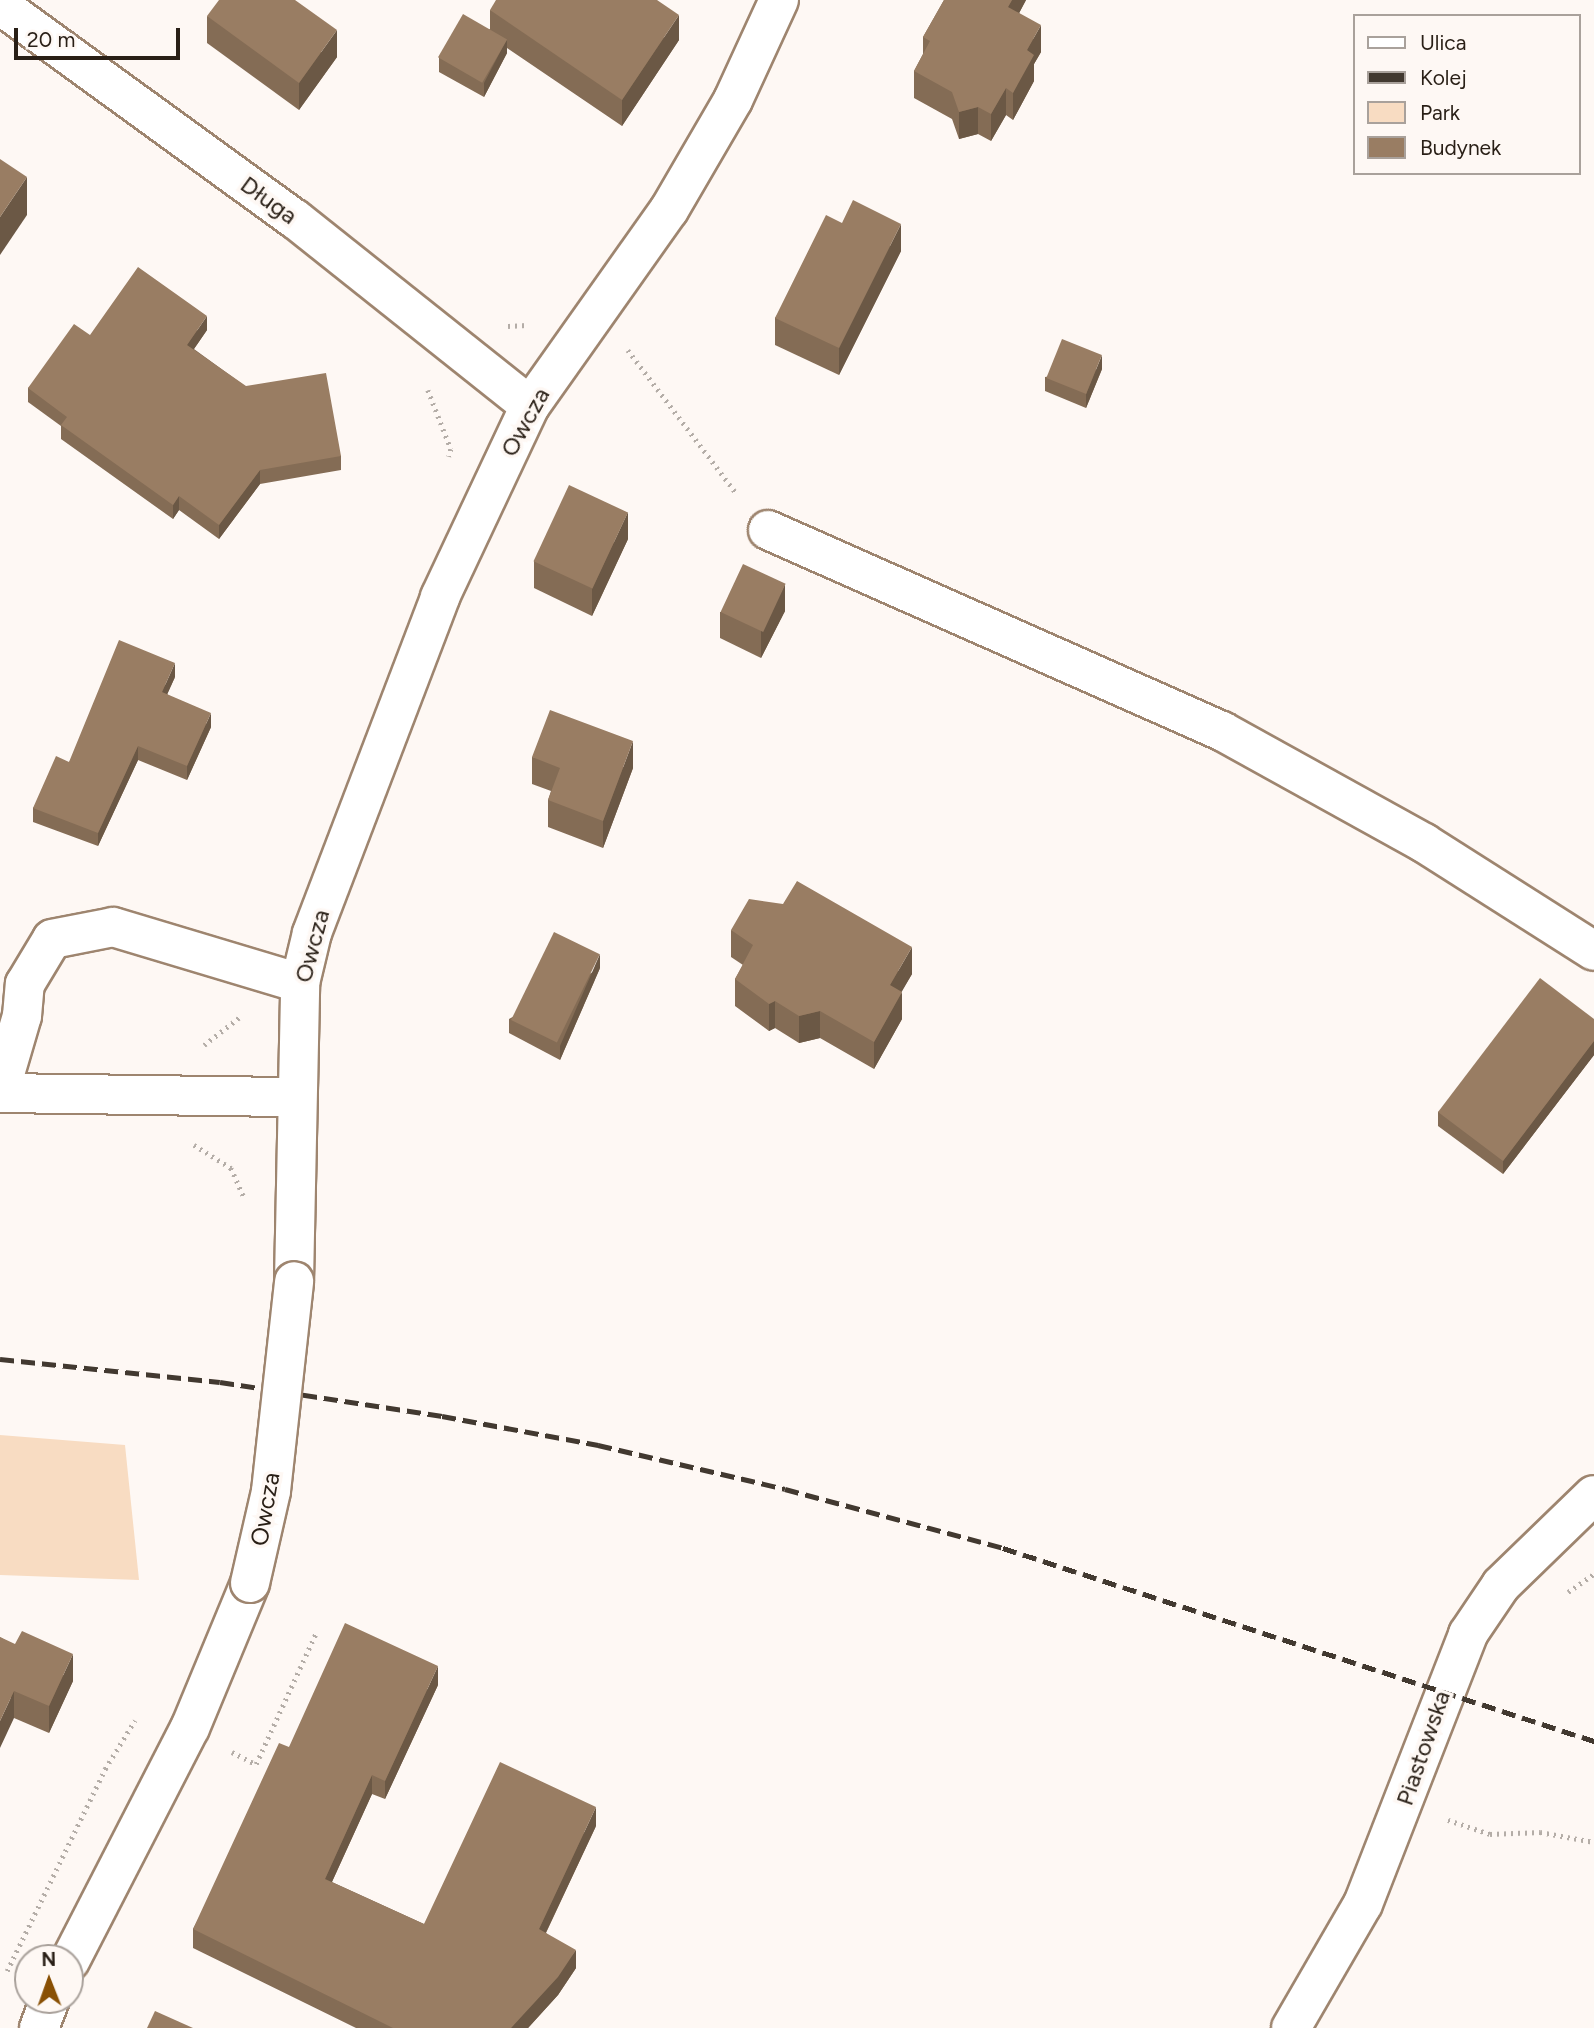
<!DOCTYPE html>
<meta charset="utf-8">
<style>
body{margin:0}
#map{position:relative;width:1594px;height:2028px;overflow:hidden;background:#fef8f4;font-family:Figtree,sans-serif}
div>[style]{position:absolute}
.green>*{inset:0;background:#f8dcc2}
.path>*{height:4.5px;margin-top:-2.25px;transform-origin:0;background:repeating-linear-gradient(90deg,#b4ada7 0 2px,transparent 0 7px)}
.roads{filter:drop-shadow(2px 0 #9e856f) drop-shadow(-2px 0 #9e856f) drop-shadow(0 2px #9e856f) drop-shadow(0 -2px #9e856f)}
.minor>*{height:38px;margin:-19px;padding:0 19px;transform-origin:19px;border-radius:19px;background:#fff}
.rail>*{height:5px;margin-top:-2.5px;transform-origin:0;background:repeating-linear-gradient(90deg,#423930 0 14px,transparent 0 21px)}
.bridges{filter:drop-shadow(2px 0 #9e856f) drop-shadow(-2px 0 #9e856f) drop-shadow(0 2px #9e856f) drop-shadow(0 -2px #9e856f)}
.minor-bridge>*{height:38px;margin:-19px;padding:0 19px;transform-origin:19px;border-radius:19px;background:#fff}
.wall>*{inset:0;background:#846c55}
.shaded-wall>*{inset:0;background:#6b5845}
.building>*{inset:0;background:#997d63;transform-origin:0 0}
span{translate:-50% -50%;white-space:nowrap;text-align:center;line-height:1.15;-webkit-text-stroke:7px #fef8f4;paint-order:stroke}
.street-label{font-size:24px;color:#291f16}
.legend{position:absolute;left:1353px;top:14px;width:228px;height:161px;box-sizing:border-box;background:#fef8f4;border:2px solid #a9a19b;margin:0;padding:9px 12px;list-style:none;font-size:21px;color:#291f16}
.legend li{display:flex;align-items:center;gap:14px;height:35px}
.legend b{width:35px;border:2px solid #a9a19b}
.north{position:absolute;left:14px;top:1944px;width:70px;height:70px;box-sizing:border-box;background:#fef8f4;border:2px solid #a9a19b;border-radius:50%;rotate:359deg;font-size:19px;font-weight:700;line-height:28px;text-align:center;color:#291f16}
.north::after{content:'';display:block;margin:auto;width:24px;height:32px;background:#895004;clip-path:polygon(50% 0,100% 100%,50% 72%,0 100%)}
.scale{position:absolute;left:14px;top:28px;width:166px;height:32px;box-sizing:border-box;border:4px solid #291f16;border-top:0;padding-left:9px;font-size:21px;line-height:24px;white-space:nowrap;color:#291f16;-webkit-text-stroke:5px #fef8f4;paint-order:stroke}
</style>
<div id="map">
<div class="green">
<i style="clip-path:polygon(0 1435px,125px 1445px,139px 1580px,0 1575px)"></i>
</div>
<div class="path">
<i style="left:508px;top:326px;width:19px;rotate:-3deg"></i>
<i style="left:628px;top:350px;width:181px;rotate:52.9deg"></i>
<i style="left:428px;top:390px;width:63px;rotate:68.7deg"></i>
<i style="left:451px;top:449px;width:8px;rotate:104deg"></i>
<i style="left:204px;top:1045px;width:47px;rotate:-38.1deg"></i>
<i style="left:194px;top:1145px;width:44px;rotate:31.9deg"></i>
<i style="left:231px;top:1168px;width:32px;rotate:66deg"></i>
<i style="left:1568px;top:1592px;width:32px;rotate:-35deg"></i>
<i style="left:232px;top:1752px;width:27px;rotate:27deg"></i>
<i style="left:256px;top:1764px;width:146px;rotate:-65.4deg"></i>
<i style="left:1448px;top:1820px;width:44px;rotate:18.4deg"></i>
<i style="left:1490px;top:1834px;width:50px;rotate:-2.3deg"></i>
<i style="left:1540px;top:1832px;width:55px;rotate:10.5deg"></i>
<i style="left:7px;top:1971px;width:225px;rotate:-64.1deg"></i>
<i style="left:105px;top:1769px;width:57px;rotate:-58.5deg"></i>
</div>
<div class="roads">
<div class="minor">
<i style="left:0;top:5px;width:364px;rotate:36deg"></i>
<i style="left:295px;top:219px;width:300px;rotate:38.5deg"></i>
<i style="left:768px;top:530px;width:497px;rotate:23.9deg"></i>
<i style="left:1222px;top:731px;width:231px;rotate:29deg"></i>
<i style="left:1424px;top:843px;width:201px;rotate:32.4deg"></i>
<i style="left:0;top:1091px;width:78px;rotate:-73.7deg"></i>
<i style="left:22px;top:1016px;width:32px;rotate:-85deg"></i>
<i style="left:25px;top:984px;width:52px;rotate:-59deg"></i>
<i style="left:52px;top:939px;width:62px;rotate:-11.1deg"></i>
<i style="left:113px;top:927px;width:195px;rotate:16.7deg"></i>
<i style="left:0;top:1093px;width:295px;rotate:0.8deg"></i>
<i style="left:294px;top:1281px;width:298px;rotate:-88.8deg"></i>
<i style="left:300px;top:983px;width:51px;rotate:-76.5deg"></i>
<i style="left:312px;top:933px;width:360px;rotate:-69.1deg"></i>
<i style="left:440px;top:597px;width:211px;rotate:-64.8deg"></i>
<i style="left:530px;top:406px;width:240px;rotate:-54.7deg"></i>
<i style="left:669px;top:210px;width:127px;rotate:-59.8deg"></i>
<i style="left:733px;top:100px;width:110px;rotate:-65.3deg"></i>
<i style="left:70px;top:1961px;width:262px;rotate:-62.8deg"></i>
<i style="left:190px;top:1728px;width:157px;rotate:-67.5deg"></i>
<i style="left:39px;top:2028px;width:30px;rotate:-69deg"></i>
<i style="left:1291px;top:2028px;width:143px;rotate:-59.9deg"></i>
<i style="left:1363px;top:1904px;width:290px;rotate:-68.7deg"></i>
<i style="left:1468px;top:1634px;width:59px;rotate:-56deg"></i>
<i style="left:1501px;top:1585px;width:129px;rotate:-44.1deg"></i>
</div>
</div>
<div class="rail">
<i style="left:0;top:1359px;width:221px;rotate:6deg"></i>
<i style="left:220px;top:1382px;width:225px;rotate:8.7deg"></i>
<i style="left:442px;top:1416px;width:159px;rotate:10.5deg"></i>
<i style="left:598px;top:1445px;width:192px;rotate:13.2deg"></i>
<i style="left:785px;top:1489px;width:226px;rotate:15.1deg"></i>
<i style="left:1003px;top:1548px;width:622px;rotate:18.09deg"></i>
</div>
<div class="bridges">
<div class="minor-bridge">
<i style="left:250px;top:1583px;width:94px;rotate:-77.1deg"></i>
<i style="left:271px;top:1491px;width:211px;rotate:-83.7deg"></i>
</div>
</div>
<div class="wall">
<i style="clip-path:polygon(944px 0,1026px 0,1019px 13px,1041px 52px,1034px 64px,1034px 81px,1013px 120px,1006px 115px,991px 141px,978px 134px,959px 139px,952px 119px,914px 98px,914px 71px,923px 54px,923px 37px)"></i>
<i style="clip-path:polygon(490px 10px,679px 40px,622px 126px,507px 48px,507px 53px,484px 97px,439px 72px,439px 58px,490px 29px)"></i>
<i style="clip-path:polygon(207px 16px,337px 57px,299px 110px,207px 43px)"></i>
<i style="clip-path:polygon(842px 223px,901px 251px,839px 375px,775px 345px,775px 318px)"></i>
<i style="clip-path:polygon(207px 330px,194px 349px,341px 456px,341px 470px,260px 484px,219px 539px,179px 510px,173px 519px,61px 439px,61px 426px,28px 402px,28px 388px,90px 335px)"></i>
<i style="clip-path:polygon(1102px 369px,1086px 408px,1045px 391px,1045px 377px)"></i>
<i style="clip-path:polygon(628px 539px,592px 616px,534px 588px,534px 561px)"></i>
<i style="clip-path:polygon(785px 611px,761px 658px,720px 638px,720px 612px)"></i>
<i style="clip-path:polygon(175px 677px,167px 694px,211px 727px,187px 780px,138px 760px,98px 846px,33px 822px,33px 808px,69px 762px)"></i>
<i style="clip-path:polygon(532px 757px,633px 768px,603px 848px,548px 827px,548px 800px,551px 791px,532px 784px)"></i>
<i style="clip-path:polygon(731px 930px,912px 974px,901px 992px,902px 1019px,874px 1069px,820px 1038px,799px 1043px,775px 1028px,769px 1031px,735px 1006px,735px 979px,743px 965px,731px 957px)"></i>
<i style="clip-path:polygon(600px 968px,560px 1060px,509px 1033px,509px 1019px)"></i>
<i style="clip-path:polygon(1594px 1019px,1594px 1055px,1503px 1174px,1438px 1126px,1438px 1112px)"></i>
<i style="clip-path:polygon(0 1637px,73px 1681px,49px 1733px,14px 1718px)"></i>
<i style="clip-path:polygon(438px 1685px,385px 1799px,372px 1794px,332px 1882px,424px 1924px,596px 1826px,546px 1933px,576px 1968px,558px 1995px,528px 2028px,356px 2028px,193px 1948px,193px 1929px,289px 1747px)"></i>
</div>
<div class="shaded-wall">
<i style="clip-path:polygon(1012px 0,1026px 0,1008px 34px,1008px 7px)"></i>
<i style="clip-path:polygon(679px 15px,679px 40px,622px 126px,622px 100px)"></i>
<i style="clip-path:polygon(1041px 25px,1041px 52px,1034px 64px,1034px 81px,1013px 120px,1013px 93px,1027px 50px)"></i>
<i style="clip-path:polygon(337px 30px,337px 57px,299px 110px,299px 83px)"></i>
<i style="clip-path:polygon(507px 39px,507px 53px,484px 97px,484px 83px)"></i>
<i style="clip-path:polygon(1006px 88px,1006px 115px,991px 141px,991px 114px)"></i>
<i style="clip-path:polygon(978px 107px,978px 134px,959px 139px,959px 112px)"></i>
<i style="clip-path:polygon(27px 177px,27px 215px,0 255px,0 217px)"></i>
<i style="clip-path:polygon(901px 224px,901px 251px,839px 375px,839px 348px)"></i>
<i style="clip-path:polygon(207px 316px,207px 330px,187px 359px,187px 345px)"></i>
<i style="clip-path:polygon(1102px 355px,1102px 369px,1086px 408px,1086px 394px)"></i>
<i style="clip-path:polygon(260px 470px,260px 484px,219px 539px,219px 525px)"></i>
<i style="clip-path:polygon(179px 496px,179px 510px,173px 519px,173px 505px)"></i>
<i style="clip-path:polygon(628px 512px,628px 539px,592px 616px,592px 589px)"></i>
<i style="clip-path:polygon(785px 584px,785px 611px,761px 658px,761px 631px)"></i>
<i style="clip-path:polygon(175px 663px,175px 677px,162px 706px,162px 692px)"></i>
<i style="clip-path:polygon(211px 713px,211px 727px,187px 780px,187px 766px)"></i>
<i style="clip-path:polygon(633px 741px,633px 768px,603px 848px,603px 821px)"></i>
<i style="clip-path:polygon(138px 746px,138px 760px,98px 846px,98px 833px)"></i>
<i style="clip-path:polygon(912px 947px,912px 974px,890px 1012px,890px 985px)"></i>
<i style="clip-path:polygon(600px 954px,600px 968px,560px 1060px,560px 1046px)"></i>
<i style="clip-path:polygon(902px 992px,902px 1019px,874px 1069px,874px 1042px)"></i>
<i style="clip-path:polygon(775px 1001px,775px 1028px,769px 1031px,769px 1004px)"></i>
<i style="clip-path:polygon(820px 1011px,820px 1038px,799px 1043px,799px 1016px)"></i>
<i style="clip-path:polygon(1594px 1041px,1594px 1055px,1503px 1174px,1503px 1161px)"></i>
<i style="clip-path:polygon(73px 1654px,73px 1681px,49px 1733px,49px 1706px)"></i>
<i style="clip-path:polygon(438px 1666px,438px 1685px,385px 1799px,385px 1781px)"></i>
<i style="clip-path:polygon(14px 1691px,14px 1718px,0 1748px,0 1721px)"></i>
<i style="clip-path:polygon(372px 1775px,372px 1794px,325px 1897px,325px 1879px)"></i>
<i style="clip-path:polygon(596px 1807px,596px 1826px,539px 1947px,539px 1929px)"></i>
<i style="clip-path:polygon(576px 1950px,576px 1968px,558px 1995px,528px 2028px,511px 2028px)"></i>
</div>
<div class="building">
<i style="clip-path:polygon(219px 0,295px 0,337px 30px,299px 83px,207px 16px)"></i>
<i style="clip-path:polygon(496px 0,657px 0,679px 15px,622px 100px,490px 10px)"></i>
<i style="clip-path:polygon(944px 0,1012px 0,1008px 7px,1041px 25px,1027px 50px,1034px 55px,1013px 93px,1006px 88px,991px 114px,978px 107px,959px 112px,952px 92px,914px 71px,930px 41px,923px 37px)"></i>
<i style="left:463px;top:14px;width:51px;height:50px;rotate:30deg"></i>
<i style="clip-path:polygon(0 159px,27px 177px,0 217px)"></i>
<i style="clip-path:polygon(853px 200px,901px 224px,839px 348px,775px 318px,826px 215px,842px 223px)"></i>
<i style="clip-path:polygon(138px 267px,207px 316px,187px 345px,246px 386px,326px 373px,341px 456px,260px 470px,219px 525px,179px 496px,173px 505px,61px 425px,67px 417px,28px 388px,74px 324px,90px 335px)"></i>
<i style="left:1062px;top:339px;width:43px;height:42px;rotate:22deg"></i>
<i style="left:569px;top:485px;width:65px;height:84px;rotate:25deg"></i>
<i style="left:743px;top:564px;width:47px;height:53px;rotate:25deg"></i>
<i style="clip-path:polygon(119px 640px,175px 663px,162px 692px,211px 713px,187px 766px,138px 746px,98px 833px,33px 808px,56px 756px,69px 762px)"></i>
<i style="clip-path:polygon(550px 710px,633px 741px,603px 821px,548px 800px,560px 768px,532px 757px)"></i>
<i style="clip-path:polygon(797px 881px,912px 947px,890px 985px,902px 992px,874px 1042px,820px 1011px,799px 1016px,775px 1001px,769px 1004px,735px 979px,753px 945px,731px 930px,749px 899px,783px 904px)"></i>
<i style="left:554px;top:932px;width:51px;height:98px;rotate:26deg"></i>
<i style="clip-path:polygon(1540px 978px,1594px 1019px,1594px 1041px,1503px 1161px,1438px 1112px)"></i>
<i style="clip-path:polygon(345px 1623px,438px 1666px,385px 1781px,372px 1775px,325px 1879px,424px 1924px,500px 1762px,596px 1807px,539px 1929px,576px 1950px,558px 1977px,511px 2028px,393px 2028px,193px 1929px,279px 1743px,289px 1747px)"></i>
<i style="clip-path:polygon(22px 1631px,73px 1654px,49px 1706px,14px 1691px,0 1721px,0 1637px,15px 1644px)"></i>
<i style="clip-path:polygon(155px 2011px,193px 2028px,147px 2028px)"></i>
</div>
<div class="street-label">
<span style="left:269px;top:200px;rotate:36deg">Długa</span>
<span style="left:525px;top:422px;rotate:-61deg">Owcza</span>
<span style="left:312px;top:946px;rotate:-75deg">Owcza</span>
<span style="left:265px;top:1509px;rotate:-80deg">Owcza</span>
<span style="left:1423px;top:1748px;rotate:-71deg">Piastowska</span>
</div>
<ul class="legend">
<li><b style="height:9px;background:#fff"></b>Ulica</li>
<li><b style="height:9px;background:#423930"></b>Kolej</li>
<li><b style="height:19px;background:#f8dcc2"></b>Park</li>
<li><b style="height:19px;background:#997d63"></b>Budynek</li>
</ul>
<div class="north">N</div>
<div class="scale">20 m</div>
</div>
